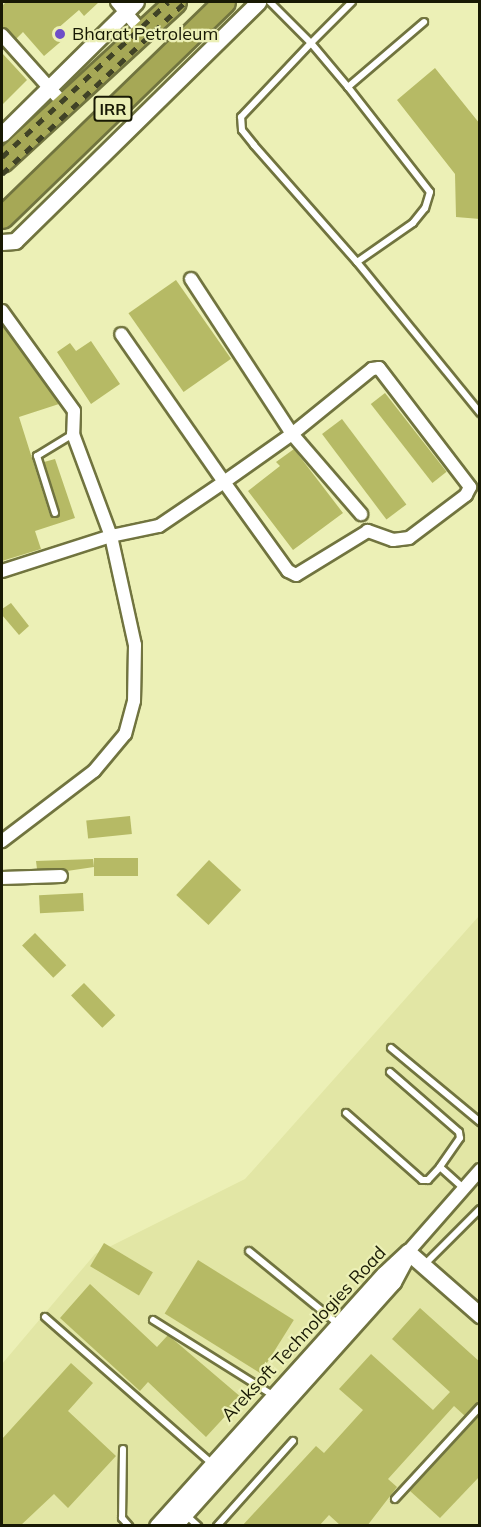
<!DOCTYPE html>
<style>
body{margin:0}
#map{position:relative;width:481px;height:1527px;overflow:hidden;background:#ecf0b6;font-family:Mulish,sans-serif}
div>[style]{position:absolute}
.built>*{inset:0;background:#e2e6a5}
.building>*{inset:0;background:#b6ba65;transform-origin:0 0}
.roads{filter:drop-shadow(2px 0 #71743f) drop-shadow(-2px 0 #71743f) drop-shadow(0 2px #71743f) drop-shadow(0 -2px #71743f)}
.service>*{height:6px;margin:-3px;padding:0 3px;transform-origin:3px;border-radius:3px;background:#fff}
.minor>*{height:12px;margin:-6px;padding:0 6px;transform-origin:6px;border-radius:6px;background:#fff}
.tertiary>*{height:15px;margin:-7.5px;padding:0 7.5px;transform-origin:7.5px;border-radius:7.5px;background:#fff}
.trunk>*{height:21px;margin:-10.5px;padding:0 10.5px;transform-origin:10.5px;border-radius:10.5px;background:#a6a856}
.rail>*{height:4.5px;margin-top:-2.25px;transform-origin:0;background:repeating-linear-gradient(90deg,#404226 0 8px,transparent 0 16px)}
.dots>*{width:16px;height:16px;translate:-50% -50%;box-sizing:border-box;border:3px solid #ecf0b6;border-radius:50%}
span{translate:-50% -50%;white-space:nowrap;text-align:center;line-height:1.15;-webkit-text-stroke:4.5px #ecf0b6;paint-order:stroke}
.shield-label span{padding:2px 4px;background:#ecf0b6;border:2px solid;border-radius:4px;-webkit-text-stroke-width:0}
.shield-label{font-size:16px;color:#181904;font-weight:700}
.poi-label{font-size:18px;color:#181904}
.left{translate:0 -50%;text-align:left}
.street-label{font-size:18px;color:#181904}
.frame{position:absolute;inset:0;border:3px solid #181904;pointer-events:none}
</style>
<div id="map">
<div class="built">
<i style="clip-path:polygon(479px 916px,479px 1525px,2px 1526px,2px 1364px,95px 1254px,245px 1179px)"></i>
</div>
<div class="building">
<i style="clip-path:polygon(6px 2px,99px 2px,84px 16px,79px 10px,57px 29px,65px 38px,44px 56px,23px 32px,16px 39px,2px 27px,2px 6px)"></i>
<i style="clip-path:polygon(2px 53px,27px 80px,2px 105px)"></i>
<i style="clip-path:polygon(435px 68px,480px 124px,480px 219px,456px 217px,455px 174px,397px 100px)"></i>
<i style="left:176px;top:280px;width:96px;height:58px;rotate:55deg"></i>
<i style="clip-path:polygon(2px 324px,59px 404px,19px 417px,50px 515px,56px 518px,60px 512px,44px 462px,55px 459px,75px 518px,35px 531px,41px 549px,2px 561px)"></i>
<i style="clip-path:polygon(91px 341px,120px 384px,91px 404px,57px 352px,70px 343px,76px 351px)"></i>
<i style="left:385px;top:393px;width:100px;height:18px;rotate:52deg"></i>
<i style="left:342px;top:419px;width:107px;height:25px;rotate:53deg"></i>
<i style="clip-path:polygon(294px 449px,343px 513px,293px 550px,248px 491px,280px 466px,276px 462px)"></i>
<i style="clip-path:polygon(11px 603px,29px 626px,19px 635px,2px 615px,2px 609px)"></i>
<i style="left:130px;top:816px;width:18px;height:44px;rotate:84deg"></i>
<i style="left:138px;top:858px;width:18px;height:44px;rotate:90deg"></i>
<i style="clip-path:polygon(93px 859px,94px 867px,67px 871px,37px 869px,36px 861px)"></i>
<i style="left:209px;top:860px;width:44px;height:48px;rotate:43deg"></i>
<i style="left:83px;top:893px;width:18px;height:44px;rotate:87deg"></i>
<i style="left:35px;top:933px;width:45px;height:18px;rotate:46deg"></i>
<i style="left:84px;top:983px;width:45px;height:18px;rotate:46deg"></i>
<i style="left:104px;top:1243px;width:57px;height:27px;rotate:31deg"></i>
<i style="left:198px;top:1260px;width:113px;height:63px;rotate:32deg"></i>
<i style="clip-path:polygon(90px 1284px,157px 1347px,168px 1335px,242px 1398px,206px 1437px,148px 1382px,140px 1391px,60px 1318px)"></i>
<i style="clip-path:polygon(420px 1308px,480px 1362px,480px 1402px,465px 1416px,454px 1406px,388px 1479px,397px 1487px,367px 1526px,341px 1526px,329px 1515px,319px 1526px,242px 1526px,316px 1446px,324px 1453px,363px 1410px,339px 1389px,371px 1354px,433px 1410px,450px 1392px,392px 1339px)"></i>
<i style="clip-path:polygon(71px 1363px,93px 1383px,68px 1411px,116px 1456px,68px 1508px,54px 1494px,20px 1526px,2px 1526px,2px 1439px)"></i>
<i style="clip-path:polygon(480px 1415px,480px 1476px,440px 1518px,410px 1491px)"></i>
</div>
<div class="roads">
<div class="service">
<i style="left:270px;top:2px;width:58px;rotate:45deg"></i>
<i style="left:311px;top:43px;width:57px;rotate:49.9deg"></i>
<i style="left:348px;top:87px;width:133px;rotate:52deg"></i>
<i style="left:430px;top:192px;width:17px;rotate:107deg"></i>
<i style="left:425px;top:208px;width:19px;rotate:129deg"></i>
<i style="left:413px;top:223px;width:68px;rotate:145.1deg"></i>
<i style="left:357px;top:262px;width:156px;rotate:-131.4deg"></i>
<i style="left:254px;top:145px;width:19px;rotate:-129deg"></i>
<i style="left:242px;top:130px;width:13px;rotate:-94deg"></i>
<i style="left:241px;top:117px;width:102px;rotate:-46.6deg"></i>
<i style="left:311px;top:43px;width:58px;rotate:-45deg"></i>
<i style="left:348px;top:87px;width:100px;rotate:-40.5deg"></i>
<i style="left:357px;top:262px;width:195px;rotate:50.8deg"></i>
<i style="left:55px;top:513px;width:60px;rotate:-107.5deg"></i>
<i style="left:37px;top:456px;width:42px;rotate:-31.4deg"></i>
<i style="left:391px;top:1048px;width:116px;rotate:39.7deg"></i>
<i style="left:390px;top:1072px;width:91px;rotate:41deg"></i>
<i style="left:459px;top:1132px;width:6px;rotate:81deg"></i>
<i style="left:460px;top:1138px;width:35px;rotate:125deg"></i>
<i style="left:346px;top:1113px;width:101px;rotate:41.4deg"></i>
<i style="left:422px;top:1180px;width:6px"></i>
<i style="left:428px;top:1180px;width:18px;rotate:-47deg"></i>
<i style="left:440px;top:1167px;width:31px;rotate:42deg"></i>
<i style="left:249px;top:1251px;width:114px;rotate:39.3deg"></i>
<i style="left:424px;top:1265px;width:79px;rotate:-45deg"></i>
<i style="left:45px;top:1317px;width:221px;rotate:41.3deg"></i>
<i style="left:153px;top:1320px;width:143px;rotate:32.1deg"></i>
<i style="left:123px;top:1449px;width:69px;rotate:90.8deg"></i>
<i style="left:122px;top:1518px;width:11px;rotate:49deg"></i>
<i style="left:395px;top:1499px;width:125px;rotate:-47.3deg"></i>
<i style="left:185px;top:1514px;width:18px;rotate:43deg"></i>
<i style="left:217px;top:1526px;width:114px;rotate:-48.2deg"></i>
</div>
<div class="minor">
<i style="left:117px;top:2px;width:40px;rotate:50deg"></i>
<i style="left:2px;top:35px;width:91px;rotate:48.1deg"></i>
<i style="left:191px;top:279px;width:185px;rotate:56.9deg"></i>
<i style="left:292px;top:434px;width:106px;rotate:49.2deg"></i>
<i style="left:2px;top:311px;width:123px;rotate:54.2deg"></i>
<i style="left:74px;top:411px;width:23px;rotate:92deg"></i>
<i style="left:73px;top:434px;width:109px;rotate:69.6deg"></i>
<i style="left:111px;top:536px;width:112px;rotate:77.6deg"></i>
<i style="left:135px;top:645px;width:56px;rotate:91deg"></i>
<i style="left:134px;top:701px;width:34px;rotate:105deg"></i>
<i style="left:125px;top:734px;width:48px;rotate:130deg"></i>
<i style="left:94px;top:771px;width:116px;rotate:142.7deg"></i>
<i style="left:2px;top:571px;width:114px;rotate:-17.8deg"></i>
<i style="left:111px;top:536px;width:49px;rotate:-11.8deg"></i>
<i style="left:159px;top:526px;width:78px;rotate:-34.1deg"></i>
<i style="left:224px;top:482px;width:83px;rotate:-35.2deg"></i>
<i style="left:292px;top:434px;width:103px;rotate:-39.1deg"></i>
<i style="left:372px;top:369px;width:7px;rotate:-8deg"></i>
<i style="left:379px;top:368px;width:150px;rotate:52.6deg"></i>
<i style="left:470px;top:487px;width:9px;rotate:117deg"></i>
<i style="left:466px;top:495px;width:71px;rotate:143deg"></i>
<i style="left:409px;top:538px;width:16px;rotate:173deg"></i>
<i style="left:393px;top:540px;width:27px;rotate:-160deg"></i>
<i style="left:368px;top:531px;width:84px;rotate:148.6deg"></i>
<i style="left:296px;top:575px;width:9px;rotate:-153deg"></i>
<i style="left:288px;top:571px;width:110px;rotate:-125.7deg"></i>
<i style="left:224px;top:482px;width:180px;rotate:-124.8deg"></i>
<i style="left:2px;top:878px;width:59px;rotate:-1.9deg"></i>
<i style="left:408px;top:1252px;width:109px;rotate:-48.7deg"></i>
</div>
<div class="tertiary">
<i style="left:2px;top:134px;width:188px;rotate:-44.6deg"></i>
<i style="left:2px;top:242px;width:13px;rotate:-4deg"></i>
<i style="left:15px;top:241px;width:341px;rotate:-44.5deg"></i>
<i style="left:408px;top:1252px;width:96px;rotate:41.2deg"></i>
<i style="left:157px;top:1526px;width:339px;rotate:-48deg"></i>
<i style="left:384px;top:1274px;width:33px;rotate:-43deg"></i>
<i style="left:174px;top:1526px;width:328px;rotate:-48.1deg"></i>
<i style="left:393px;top:1282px;width:24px;rotate:-62deg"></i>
</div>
<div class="trunk">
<i style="left:2px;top:161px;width:235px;rotate:-42.6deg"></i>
<i style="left:2px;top:217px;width:309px;rotate:-44.1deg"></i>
</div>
</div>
<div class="rail">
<i style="left:2px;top:157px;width:227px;rotate:-43deg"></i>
<i style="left:2px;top:174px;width:251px;rotate:-43.2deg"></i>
</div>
<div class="dots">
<i style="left:60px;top:34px;background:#6f4fc8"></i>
</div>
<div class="shield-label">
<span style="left:113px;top:109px">IRR</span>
</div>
<div class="poi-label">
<span class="left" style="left:72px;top:34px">Bharat Petroleum</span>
</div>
<div class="street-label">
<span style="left:304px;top:1334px;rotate:-47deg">Areksoft Technologies Road</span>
</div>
<div class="frame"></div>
</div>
